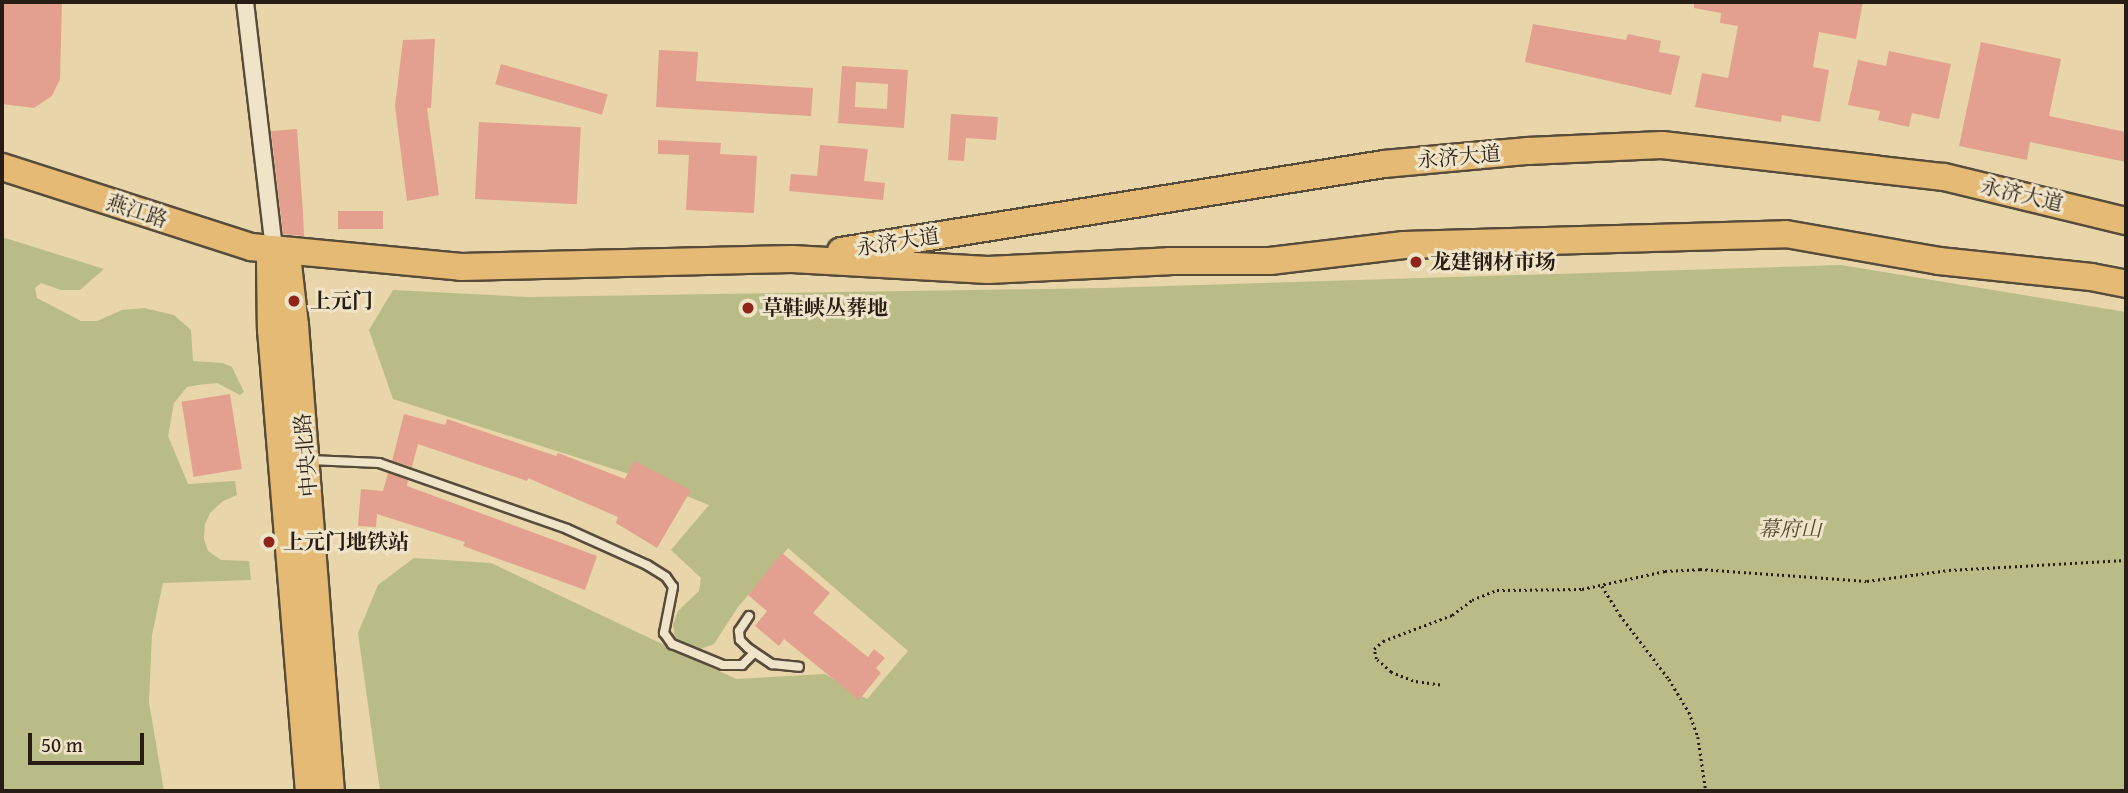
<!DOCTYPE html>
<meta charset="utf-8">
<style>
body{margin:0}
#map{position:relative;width:2128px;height:793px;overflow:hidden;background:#e8d5aa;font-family:"Gentium Book Plus","Noto Serif SC",serif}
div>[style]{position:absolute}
.green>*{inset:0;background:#b9bc86}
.building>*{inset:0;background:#e3a08e;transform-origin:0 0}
.path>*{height:2.5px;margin-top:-1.25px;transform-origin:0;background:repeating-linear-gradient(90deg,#271d14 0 2px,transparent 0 5.5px)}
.roads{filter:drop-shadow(2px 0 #574b3a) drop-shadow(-2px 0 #574b3a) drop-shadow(0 2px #574b3a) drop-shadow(0 -2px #574b3a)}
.service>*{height:8px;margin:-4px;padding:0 4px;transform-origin:4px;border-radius:4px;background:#f0e4c8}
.minor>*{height:16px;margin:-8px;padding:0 8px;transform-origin:8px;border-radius:8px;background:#f0e4c8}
.primary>*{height:26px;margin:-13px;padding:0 13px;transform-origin:13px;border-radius:13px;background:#e4ba75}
.dots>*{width:19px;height:19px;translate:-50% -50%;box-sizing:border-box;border:4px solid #f0e4c8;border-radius:50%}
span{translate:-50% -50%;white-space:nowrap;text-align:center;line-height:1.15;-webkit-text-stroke:6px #f0e4c8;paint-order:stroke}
.street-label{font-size:21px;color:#271d14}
.poi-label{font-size:21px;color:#271d14;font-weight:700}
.left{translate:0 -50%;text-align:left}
.park-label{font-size:21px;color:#534d36;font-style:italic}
.frame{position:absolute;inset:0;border:4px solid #271d14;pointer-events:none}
.scale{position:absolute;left:28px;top:733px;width:116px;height:32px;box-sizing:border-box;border:4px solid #271d14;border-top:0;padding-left:9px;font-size:21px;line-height:24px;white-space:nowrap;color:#271d14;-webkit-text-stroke:5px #f0e4c8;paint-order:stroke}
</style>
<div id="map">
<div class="green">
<i style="clip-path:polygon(2px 237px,104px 269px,80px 290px,61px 290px,41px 283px,35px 288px,37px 298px,81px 321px,97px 321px,122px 310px,144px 308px,174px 315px,191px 330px,193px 361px,223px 363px,232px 367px,244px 392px,240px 395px,217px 383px,198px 385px,187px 387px,174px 403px,168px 436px,188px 484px,235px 481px,237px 495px,223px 501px,210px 513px,205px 524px,204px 539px,208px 551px,221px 560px,249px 561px,251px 580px,163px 583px,152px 635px,149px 702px,164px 791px,2px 791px)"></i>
<i style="clip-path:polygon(1841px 265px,2126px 312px,2126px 791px,380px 791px,358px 633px,378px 585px,414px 558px,491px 563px,736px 679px,825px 674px,867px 699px,908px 651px,788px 548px,738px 607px,714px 644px,700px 649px,684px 645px,675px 636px,673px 625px,678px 611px,699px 591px,701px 578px,671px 550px,709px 505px,645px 479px,393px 399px,369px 330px,393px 290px,528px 297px,1104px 288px)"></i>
</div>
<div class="building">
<i style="clip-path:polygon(2px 2px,62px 2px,60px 79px,52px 96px,34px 108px,2px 104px)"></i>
<i style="clip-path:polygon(1694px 2px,1863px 2px,1856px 39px,1819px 32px,1813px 67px,1829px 70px,1820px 122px,1782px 115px,1781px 122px,1695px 107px,1702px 73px,1728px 78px,1738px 26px,1720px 23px,1721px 13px,1694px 8px)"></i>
<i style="clip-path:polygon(1533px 24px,1626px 40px,1628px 34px,1661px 41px,1659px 52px,1680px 56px,1671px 95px,1525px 62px)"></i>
<i style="clip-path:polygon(435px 39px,431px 108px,427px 108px,439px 195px,407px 201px,395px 106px,403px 40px)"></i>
<i style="clip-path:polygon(1981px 42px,2061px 59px,2049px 116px,2126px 132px,2126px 162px,2030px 142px,2027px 160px,1959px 146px)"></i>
<i style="clip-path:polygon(659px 50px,698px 52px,696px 81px,813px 88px,811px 116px,656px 107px)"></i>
<i style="clip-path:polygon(1889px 51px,1951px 64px,1939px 119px,1912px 113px,1909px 127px,1878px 120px,1880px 111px,1848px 105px,1858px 60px,1886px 66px)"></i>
<i style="left:501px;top:64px;width:111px;height:21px;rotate:16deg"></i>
<i style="clip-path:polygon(evenodd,842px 66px,908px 70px,904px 128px,838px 123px,842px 66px,856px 82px,888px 84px,887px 109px,855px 107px,856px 82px)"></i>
<i style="clip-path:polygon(951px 114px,998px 117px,996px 140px,966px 138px,964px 161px,948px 160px)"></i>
<i style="left:479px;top:122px;width:102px;height:77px;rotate:3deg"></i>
<i style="clip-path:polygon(297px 129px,303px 213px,304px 236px,283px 234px,271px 131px)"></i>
<i style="clip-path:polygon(658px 140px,721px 143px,720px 154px,757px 156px,754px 213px,686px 210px,689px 155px,658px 154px)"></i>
<i style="clip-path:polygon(820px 145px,868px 149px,864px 181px,885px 183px,883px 200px,789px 191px,791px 174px,817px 176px)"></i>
<i style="left:383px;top:211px;width:18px;height:45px;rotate:90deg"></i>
<i style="left:230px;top:394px;width:76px;height:49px;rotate:81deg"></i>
<i style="clip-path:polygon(404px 414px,445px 425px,447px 419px,556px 456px,558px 453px,625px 479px,634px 461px,691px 490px,657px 548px,616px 523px,618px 517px,528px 478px,527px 481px,418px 444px,412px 467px,392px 461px)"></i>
<i style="clip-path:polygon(388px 473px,408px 480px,407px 486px,597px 556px,585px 590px,463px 546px,465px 542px,377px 514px,376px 527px,358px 526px,361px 489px,383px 491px)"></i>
<i style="clip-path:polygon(782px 553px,830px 593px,813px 613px,868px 657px,874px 649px,885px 658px,876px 668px,881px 673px,859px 700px,784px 639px,779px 646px,755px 626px,767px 611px,748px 595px)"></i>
</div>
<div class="path">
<i style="left:1602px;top:586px;width:34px;rotate:58deg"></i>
<i style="left:1620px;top:615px;width:81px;rotate:52.6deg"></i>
<i style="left:1669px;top:679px;width:39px;rotate:59deg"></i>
<i style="left:1689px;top:712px;width:27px;rotate:70deg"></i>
<i style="left:1698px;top:737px;width:55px;rotate:81.6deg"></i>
<i style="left:1440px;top:685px;width:27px;rotate:-172deg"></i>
<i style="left:1413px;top:681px;width:24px;rotate:-158deg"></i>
<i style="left:1391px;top:672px;width:20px;rotate:-139deg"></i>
<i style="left:1376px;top:659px;width:10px;rotate:-101deg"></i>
<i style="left:1374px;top:649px;width:12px;rotate:-42deg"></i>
<i style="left:1383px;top:641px;width:74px;rotate:-20.6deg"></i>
<i style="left:1452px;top:615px;width:25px;rotate:-37deg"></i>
<i style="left:1472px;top:600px;width:27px;rotate:-22deg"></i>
<i style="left:1497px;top:590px;width:85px;rotate:-0.7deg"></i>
<i style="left:1582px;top:589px;width:85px;rotate:-12.2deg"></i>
<i style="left:1665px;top:571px;width:35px;rotate:-3deg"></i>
<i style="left:1700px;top:569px;width:167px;rotate:4.1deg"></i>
<i style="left:1867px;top:581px;width:83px;rotate:-7.6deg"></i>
<i style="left:1949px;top:570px;width:177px;rotate:-3.2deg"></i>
</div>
<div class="roads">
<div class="service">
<i style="left:310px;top:460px;width:69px;rotate:2.5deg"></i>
<i style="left:379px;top:463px;width:199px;rotate:19.3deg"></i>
<i style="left:567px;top:529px;width:88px;rotate:24.2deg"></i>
<i style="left:647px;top:565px;width:22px;rotate:32deg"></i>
<i style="left:666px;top:577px;width:12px;rotate:55deg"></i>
<i style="left:673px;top:587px;width:47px;rotate:101.1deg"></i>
<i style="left:664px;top:633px;width:14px;rotate:54deg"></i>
<i style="left:672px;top:644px;width:55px;rotate:22.4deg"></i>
<i style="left:723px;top:665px;width:19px"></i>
<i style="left:742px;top:665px;width:17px;rotate:-45deg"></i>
<i style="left:749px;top:616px;width:18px;rotate:124deg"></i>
<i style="left:739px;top:631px;width:9px;rotate:84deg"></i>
<i style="left:740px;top:640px;width:11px;rotate:45deg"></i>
<i style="left:748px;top:648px;width:29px;rotate:34deg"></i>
<i style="left:772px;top:664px;width:27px;rotate:6deg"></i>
</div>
<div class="minor">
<i style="left:245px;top:2px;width:250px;rotate:83.3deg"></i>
</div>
<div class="primary">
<i style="left:2px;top:167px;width:262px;rotate:17.8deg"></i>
<i style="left:251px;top:247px;width:211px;rotate:5.4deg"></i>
<i style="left:461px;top:267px;width:331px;rotate:-1.4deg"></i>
<i style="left:792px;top:259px;width:196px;rotate:3.2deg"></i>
<i style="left:988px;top:270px;width:181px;rotate:-2.8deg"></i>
<i style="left:1169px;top:261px;width:101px"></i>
<i style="left:1270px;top:261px;width:135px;rotate:-6.8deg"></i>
<i style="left:1404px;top:245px;width:382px;rotate:-1.6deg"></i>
<i style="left:1786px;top:234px;width:155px;rotate:10deg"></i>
<i style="left:1939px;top:261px;width:153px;rotate:6deg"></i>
<i style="left:2091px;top:277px;width:36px;rotate:11deg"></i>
<i style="left:274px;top:250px;width:20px;rotate:45deg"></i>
<i style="left:288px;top:264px;width:61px;rotate:83.5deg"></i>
<i style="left:295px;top:325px;width:467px;rotate:85.6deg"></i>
<i style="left:274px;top:250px;width:13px;rotate:108deg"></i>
<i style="left:270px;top:262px;width:68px;rotate:89.2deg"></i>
<i style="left:271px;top:330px;width:463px;rotate:85.3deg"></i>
<i style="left:841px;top:251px;width:550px;rotate:-9.1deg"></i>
<i style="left:1384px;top:164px;width:145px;rotate:-5.2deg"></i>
<i style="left:1528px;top:151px;width:134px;rotate:-2.6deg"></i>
<i style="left:1662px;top:145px;width:284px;rotate:6.5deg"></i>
<i style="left:1944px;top:177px;width:187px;rotate:13.6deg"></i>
</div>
</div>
<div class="dots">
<i style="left:1416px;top:262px;background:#8f2418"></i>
<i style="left:294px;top:301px;background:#8f2418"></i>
<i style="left:748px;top:308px;background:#8f2418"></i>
<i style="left:269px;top:542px;background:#8f2418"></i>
</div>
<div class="street-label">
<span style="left:1459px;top:157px;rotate:-5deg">永济大道</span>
<span style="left:2022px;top:195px;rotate:13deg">永济大道</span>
<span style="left:137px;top:211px;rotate:18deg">燕江路</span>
<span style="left:898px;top:242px;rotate:-9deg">永济大道</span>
<span style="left:306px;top:455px;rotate:-95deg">中央北路</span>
</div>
<div class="poi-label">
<span class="left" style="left:1430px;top:262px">龙建钢材市场</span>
<span class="left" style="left:310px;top:301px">上元门</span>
<span class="left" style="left:762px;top:308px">草鞋峡丛葬地</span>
<span class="left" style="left:283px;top:542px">上元门地铁站</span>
</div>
<div class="park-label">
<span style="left:1790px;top:529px">幕府山</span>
</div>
<div class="frame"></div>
<div class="scale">50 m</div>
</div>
